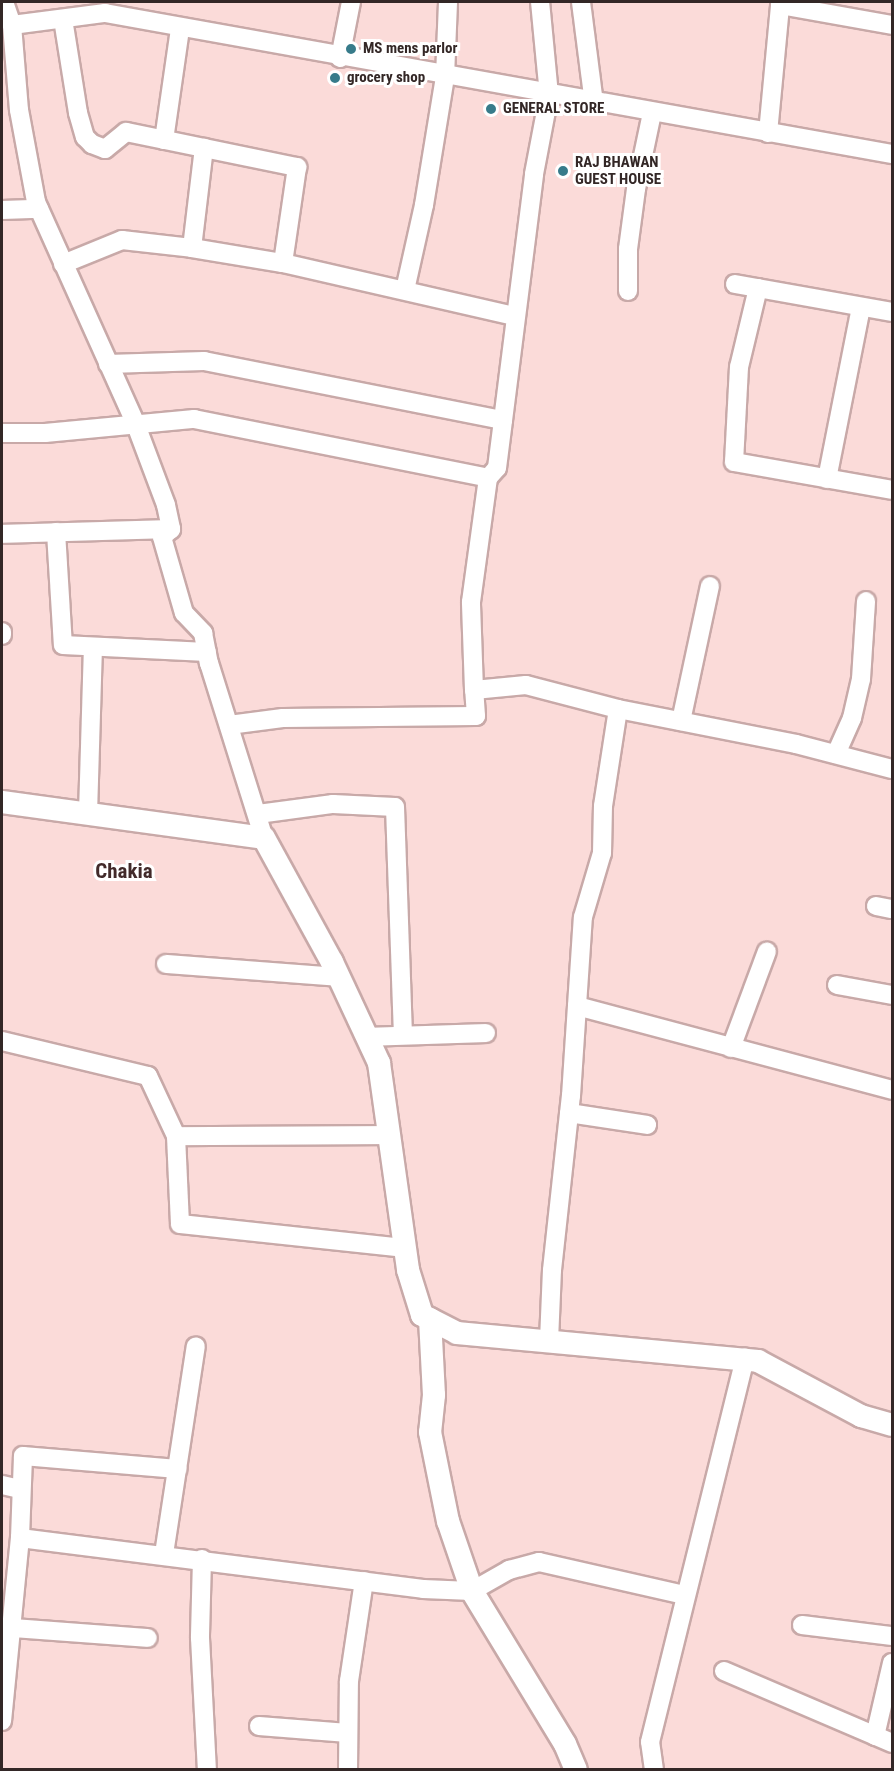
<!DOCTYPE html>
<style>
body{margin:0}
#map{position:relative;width:894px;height:1771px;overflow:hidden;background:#fbdbd9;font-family:"Roboto Condensed",sans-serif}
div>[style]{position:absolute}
.roads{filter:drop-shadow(2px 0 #c8a9a8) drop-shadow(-2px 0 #c8a9a8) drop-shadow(0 2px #c8a9a8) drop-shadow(0 -2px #c8a9a8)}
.minor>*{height:18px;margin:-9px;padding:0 9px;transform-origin:9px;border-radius:9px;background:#fff}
.tertiary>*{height:22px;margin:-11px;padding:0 11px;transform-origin:11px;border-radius:11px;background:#fff}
.dots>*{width:16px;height:16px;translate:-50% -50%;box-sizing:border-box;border:3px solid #fff;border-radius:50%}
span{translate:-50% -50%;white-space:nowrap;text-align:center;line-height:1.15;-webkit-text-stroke:6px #fff;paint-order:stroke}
.poi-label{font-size:15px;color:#332726;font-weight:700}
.left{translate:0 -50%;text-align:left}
.district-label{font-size:21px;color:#422a2a;font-weight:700}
.frame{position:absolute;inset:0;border:3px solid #332726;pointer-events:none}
</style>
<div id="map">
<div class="roads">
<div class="minor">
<i style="left:4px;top:2px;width:24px;rotate:71deg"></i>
<i style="left:12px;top:25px;width:85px;rotate:85.3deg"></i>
<i style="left:19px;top:110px;width:94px;rotate:79.5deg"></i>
<i style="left:36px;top:202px;width:244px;rotate:65.8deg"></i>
<i style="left:136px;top:425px;width:85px;rotate:69.4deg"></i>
<i style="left:166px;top:505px;width:25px;rotate:78deg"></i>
<i style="left:171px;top:529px;width:12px;rotate:138deg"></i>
<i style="left:162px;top:537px;width:79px;rotate:73.9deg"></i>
<i style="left:184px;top:613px;width:28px;rotate:46deg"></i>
<i style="left:203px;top:633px;width:31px;rotate:79deg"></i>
<i style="left:209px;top:663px;width:183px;rotate:72.6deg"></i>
<i style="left:581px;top:2px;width:102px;rotate:82.7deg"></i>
<i style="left:63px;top:19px;width:95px;rotate:80.9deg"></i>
<i style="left:78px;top:113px;width:25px;rotate:74deg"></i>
<i style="left:85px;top:137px;width:10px;rotate:45deg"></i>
<i style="left:92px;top:144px;width:14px;rotate:21deg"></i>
<i style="left:105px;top:149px;width:27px;rotate:-39deg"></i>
<i style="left:126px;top:132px;width:175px;rotate:11.6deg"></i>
<i style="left:297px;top:167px;width:97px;rotate:98.3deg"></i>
<i style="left:12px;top:25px;width:94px;rotate:-7.4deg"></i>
<i style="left:105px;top:13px;width:800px;rotate:10.16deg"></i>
<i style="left:340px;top:58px;width:57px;rotate:-78.9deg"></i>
<i style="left:768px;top:133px;width:129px;rotate:-84.6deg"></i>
<i style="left:780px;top:5px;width:114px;rotate:10.1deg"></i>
<i style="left:164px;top:140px;width:112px;rotate:-81.8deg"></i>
<i style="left:2px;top:210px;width:37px;rotate:-2deg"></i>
<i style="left:192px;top:248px;width:101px;rotate:-83.2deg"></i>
<i style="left:63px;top:264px;width:64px;rotate:-22.1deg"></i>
<i style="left:122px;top:240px;width:70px;rotate:6.5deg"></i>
<i style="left:192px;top:248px;width:92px;rotate:9.4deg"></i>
<i style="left:283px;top:263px;width:237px;rotate:12.9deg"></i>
<i style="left:735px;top:284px;width:159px;rotate:10.1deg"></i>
<i style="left:758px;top:288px;width:81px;rotate:103.5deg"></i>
<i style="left:739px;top:367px;width:95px;rotate:93deg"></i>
<i style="left:734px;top:462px;width:160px;rotate:10deg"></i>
<i style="left:405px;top:290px;width:87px;rotate:-77.4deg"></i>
<i style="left:424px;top:205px;width:130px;rotate:-80.7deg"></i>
<i style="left:445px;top:77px;width:75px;rotate:-87.7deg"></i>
<i style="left:628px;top:291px;width:42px;rotate:-90deg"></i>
<i style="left:628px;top:249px;width:61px;rotate:-82.4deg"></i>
<i style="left:636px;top:189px;width:78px;rotate:-78.1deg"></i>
<i style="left:108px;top:364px;width:96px;rotate:-1.8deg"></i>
<i style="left:204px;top:361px;width:305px;rotate:11.2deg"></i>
<i style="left:2px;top:433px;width:43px"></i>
<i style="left:45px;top:433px;width:150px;rotate:-5.4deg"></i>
<i style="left:194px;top:419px;width:300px;rotate:11.3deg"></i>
<i style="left:827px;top:479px;width:175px;rotate:-78.8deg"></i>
<i style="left:56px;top:532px;width:113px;rotate:86.5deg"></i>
<i style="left:63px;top:645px;width:144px;rotate:2.8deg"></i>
<i style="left:2px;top:534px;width:169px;rotate:-1.7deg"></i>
<i style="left:2px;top:632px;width:3px;rotate:90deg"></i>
<i style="left:474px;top:690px;width:88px;rotate:-92deg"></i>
<i style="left:471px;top:602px;width:125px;rotate:-82.2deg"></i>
<i style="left:488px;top:478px;width:13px;rotate:-48deg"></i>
<i style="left:497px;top:468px;width:296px;rotate:-82.8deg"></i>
<i style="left:534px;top:174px;width:80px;rotate:-79.2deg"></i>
<i style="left:549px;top:95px;width:93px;rotate:-95.5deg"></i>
<i style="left:681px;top:721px;width:138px;rotate:-77.9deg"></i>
<i style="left:229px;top:725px;width:54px;rotate:-7.4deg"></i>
<i style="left:283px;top:718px;width:193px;rotate:-0.6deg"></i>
<i style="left:476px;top:716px;width:26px;rotate:-94deg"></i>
<i style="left:474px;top:690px;width:52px;rotate:-5.5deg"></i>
<i style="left:526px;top:685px;width:95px;rotate:14.6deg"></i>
<i style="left:618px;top:709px;width:181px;rotate:11.1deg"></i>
<i style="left:796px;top:744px;width:99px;rotate:14.6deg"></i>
<i style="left:836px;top:754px;width:39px;rotate:-66deg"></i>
<i style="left:852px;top:718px;width:40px;rotate:-77deg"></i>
<i style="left:861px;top:679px;width:78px;rotate:-86.3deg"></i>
<i style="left:88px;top:814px;width:167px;rotate:-88.3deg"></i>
<i style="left:258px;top:814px;width:76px;rotate:-7.6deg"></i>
<i style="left:333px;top:804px;width:62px;rotate:2.8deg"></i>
<i style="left:395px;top:807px;width:226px;rotate:88deg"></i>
<i style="left:876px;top:906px;width:16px;rotate:11deg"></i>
<i style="left:166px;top:964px;width:173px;rotate:4.3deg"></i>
<i style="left:837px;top:985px;width:56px;rotate:10.3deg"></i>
<i style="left:577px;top:1006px;width:326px;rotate:14.9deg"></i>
<i style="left:366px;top:1037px;width:120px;rotate:-1.9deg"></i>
<i style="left:2px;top:1041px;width:150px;rotate:13.5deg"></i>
<i style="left:148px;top:1076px;width:66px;rotate:65deg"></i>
<i style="left:731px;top:1048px;width:103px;rotate:-69.6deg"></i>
<i style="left:569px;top:1113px;width:79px;rotate:8.7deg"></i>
<i style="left:388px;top:1135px;width:212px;rotate:179.7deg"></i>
<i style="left:176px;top:1136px;width:88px;rotate:87.4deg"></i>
<i style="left:180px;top:1224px;width:225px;rotate:6.1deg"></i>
<i style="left:549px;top:1341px;width:71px;rotate:-87.6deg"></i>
<i style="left:552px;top:1270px;width:175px;rotate:-83.8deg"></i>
<i style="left:571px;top:1096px;width:179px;rotate:-86.2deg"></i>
<i style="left:583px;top:917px;width:67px;rotate:-73.5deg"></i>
<i style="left:602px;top:853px;width:47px;rotate:-88.8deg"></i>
<i style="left:603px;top:806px;width:98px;rotate:-81.2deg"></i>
<i style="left:2px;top:1485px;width:18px;rotate:13deg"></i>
<i style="left:20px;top:1538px;width:406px;rotate:7.2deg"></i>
<i style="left:423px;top:1589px;width:49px;rotate:2.3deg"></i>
<i style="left:472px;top:1591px;width:43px;rotate:-29.6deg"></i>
<i style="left:509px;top:1570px;width:31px;rotate:-15deg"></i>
<i style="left:539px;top:1562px;width:149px;rotate:12.8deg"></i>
<i style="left:164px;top:1554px;width:210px;rotate:-81.3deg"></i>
<i style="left:202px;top:1559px;width:79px;rotate:91.5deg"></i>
<i style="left:200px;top:1638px;width:132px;rotate:87deg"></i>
<i style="left:802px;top:1625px;width:91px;rotate:7deg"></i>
<i style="left:12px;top:1628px;width:136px;rotate:4.2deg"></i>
<i style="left:724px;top:1671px;width:183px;rotate:23.2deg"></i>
<i style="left:2px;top:1721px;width:184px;rotate:-84.4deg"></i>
<i style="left:20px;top:1538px;width:82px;rotate:-87.9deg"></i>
<i style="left:23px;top:1456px;width:155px;rotate:4.8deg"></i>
<i style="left:259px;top:1726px;width:89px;rotate:4.5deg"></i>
<i style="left:875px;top:1736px;width:75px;rotate:-76.9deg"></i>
<i style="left:348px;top:1770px;width:89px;rotate:-89.4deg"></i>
<i style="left:349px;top:1681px;width:101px;rotate:-81.5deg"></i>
<i style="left:654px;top:1770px;width:28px;rotate:-98deg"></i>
<i style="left:650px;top:1742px;width:396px;rotate:-76.1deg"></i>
</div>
<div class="tertiary">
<i style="left:2px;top:802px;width:264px;rotate:7.8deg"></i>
<i style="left:264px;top:838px;width:141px;rotate:61.3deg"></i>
<i style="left:332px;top:962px;width:111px;rotate:65deg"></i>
<i style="left:379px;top:1063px;width:209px;rotate:82deg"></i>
<i style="left:408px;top:1270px;width:47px;rotate:72.7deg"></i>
<i style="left:422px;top:1315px;width:39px;rotate:27deg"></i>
<i style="left:457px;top:1333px;width:302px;rotate:5.3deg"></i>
<i style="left:758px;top:1361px;width:117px;rotate:28.1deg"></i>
<i style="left:861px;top:1416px;width:32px;rotate:16deg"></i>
<i style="left:430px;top:1319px;width:76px;rotate:87deg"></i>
<i style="left:434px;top:1395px;width:37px;rotate:96deg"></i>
<i style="left:430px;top:1432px;width:91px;rotate:78.6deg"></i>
<i style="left:448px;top:1521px;width:74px;rotate:71.1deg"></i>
<i style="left:472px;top:1591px;width:179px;rotate:58.7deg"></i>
<i style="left:565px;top:1744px;width:28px;rotate:67deg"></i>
</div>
</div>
<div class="dots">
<i style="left:351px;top:49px;background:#377b8a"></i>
<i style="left:335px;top:78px;background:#377b8a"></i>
<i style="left:491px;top:109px;background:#377b8a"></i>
<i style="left:563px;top:171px;background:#377b8a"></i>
</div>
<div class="poi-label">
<span class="left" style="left:363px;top:49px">MS mens parlor</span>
<span class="left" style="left:347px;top:78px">grocery shop</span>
<span class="left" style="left:503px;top:109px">GENERAL STORE</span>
<span class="left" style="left:575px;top:171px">RAJ BHAWAN<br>GUEST HOUSE</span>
</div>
<div class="district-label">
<span style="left:124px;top:871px">Chakia</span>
</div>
<div class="frame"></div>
</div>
